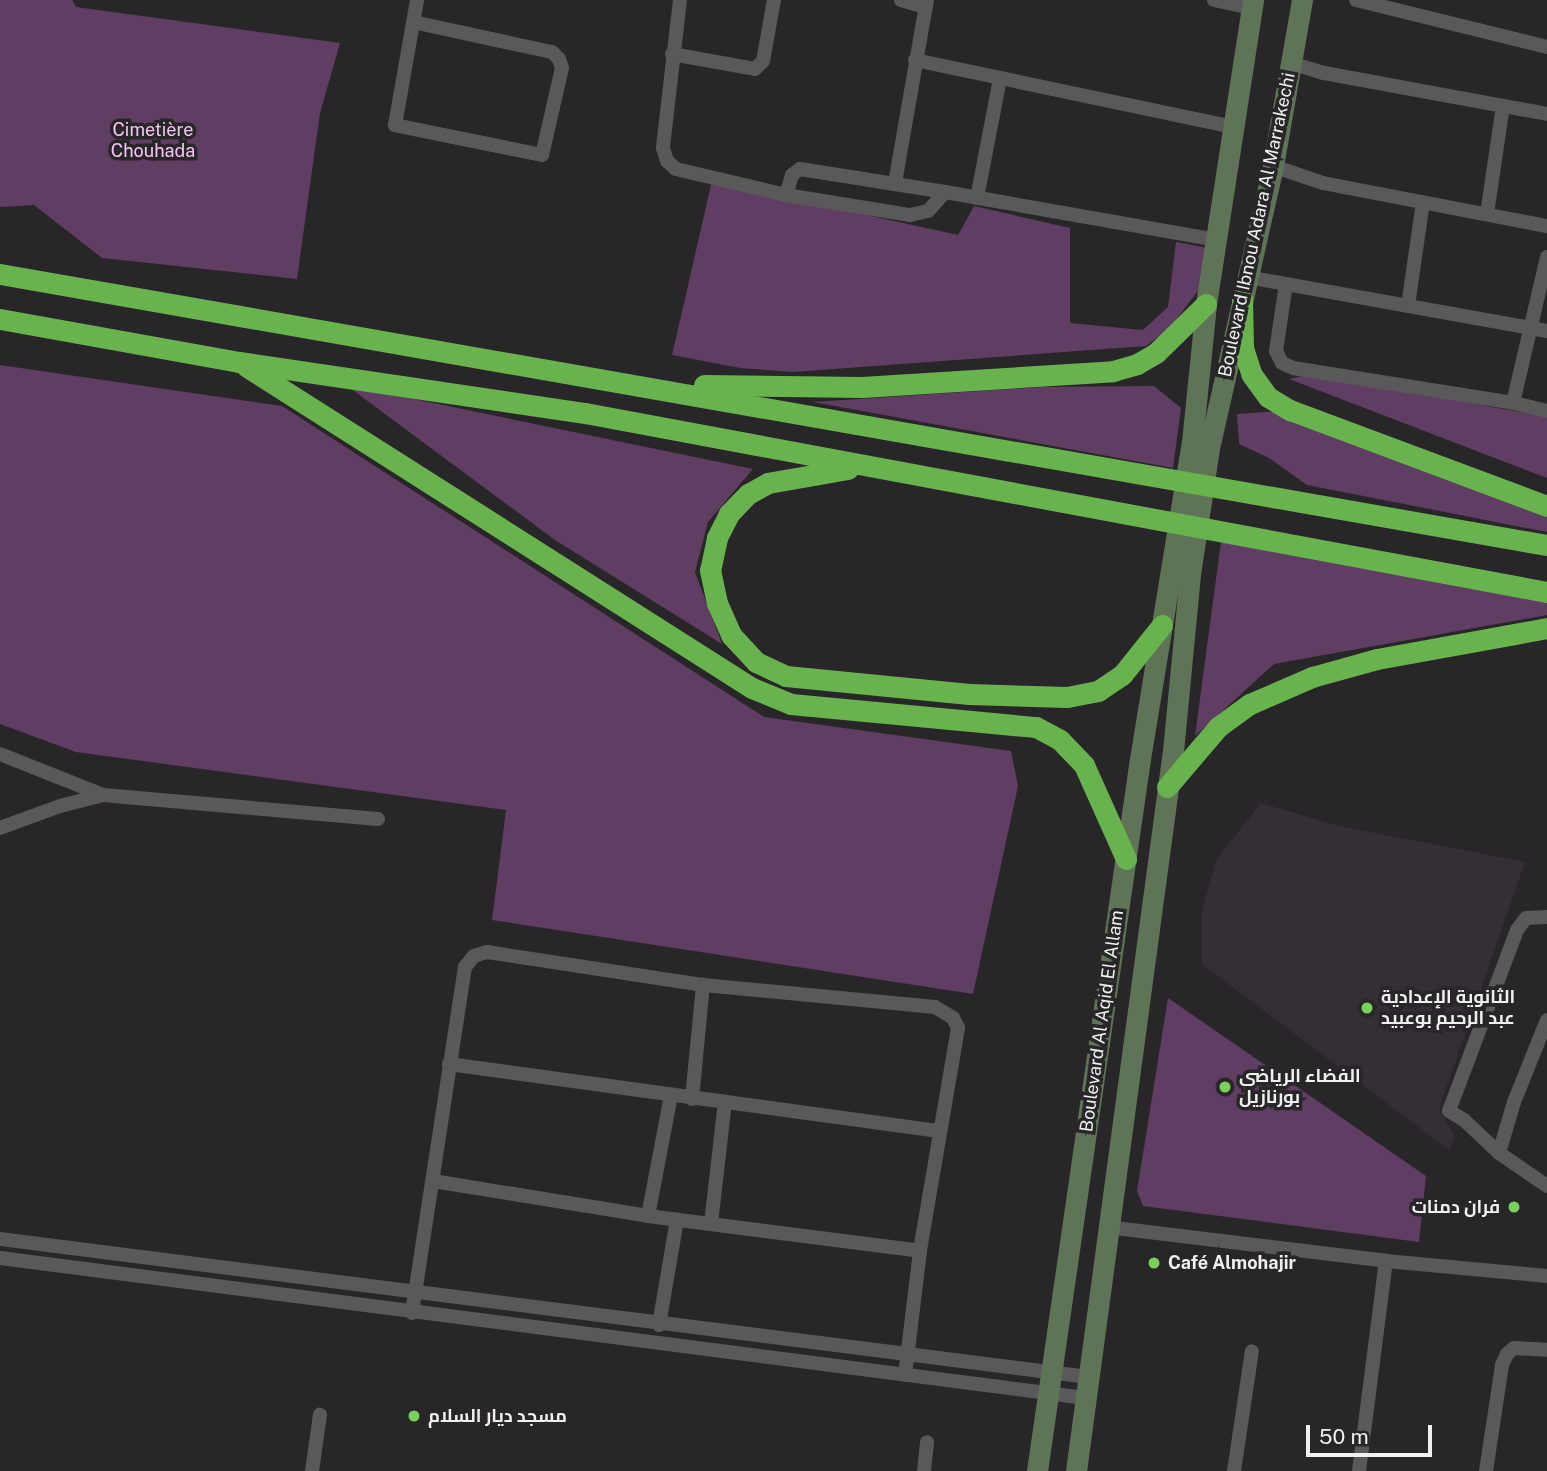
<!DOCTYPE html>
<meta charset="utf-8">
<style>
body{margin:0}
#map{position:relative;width:1547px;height:1471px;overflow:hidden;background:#292629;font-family:"Public Sans",Cairo,sans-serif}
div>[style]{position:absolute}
.built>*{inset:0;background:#352e36}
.green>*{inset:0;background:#603d62}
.street>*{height:14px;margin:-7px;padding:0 7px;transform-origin:7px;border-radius:7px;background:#5b585b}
.secondary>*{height:21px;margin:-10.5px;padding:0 10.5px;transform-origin:10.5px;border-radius:10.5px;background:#5f7357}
.highway>*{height:21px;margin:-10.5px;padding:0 10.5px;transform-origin:10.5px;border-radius:10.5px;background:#69b34f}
.dots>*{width:19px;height:19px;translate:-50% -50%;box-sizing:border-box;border:4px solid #292629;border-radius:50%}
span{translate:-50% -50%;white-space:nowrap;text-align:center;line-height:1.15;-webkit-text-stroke:7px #292629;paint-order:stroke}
.park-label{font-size:18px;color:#f5c4f6}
.street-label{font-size:18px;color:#f1eff1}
.poi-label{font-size:18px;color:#f1eff1;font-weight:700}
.left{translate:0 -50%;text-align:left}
.right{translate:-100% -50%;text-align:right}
.scale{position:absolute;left:1306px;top:1425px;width:126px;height:32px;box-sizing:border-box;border:4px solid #f1eff1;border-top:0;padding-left:9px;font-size:21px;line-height:24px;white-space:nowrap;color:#f1eff1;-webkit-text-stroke:5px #292629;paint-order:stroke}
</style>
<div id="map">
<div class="built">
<i style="clip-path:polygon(1261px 803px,1339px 826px,1525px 862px,1439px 1109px,1455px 1136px,1449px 1150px,1202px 964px,1202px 912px,1216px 860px)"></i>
</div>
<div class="green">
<i style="clip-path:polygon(0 0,72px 0,76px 7px,340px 43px,320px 113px,297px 279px,102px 258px,34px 205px,0 207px)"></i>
<i style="clip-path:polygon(712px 181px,958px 235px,974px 206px,1070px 228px,1070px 323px,1143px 330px,1168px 307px,1176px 242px,1208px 248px,1203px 284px,1170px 328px,1146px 346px,793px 372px,740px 368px,672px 355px)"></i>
<i style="clip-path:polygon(0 365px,282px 406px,764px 717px,1011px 751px,1018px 786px,973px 994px,492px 920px,506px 810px,76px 752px,0 724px)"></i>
<i style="clip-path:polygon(1312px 374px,1547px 417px,1547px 478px,1289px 379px)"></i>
<i style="clip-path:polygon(346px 385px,753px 469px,708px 522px,695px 572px,722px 644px,555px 540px)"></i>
<i style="clip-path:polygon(1154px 386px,1181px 408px,1173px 468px,813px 402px,1041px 387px)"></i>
<i style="clip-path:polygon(1279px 411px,1547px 515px,1547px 532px,1307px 485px,1269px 458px,1239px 444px,1237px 414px)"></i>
<i style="clip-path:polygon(1221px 542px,1547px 601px,1547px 615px,1274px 664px,1195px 736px)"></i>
<i style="clip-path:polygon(1168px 998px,1426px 1176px,1419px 1242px,1143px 1206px,1137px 1191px)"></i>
</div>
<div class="street">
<i style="left:680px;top:0;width:149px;rotate:96.6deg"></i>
<i style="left:663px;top:148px;width:14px;rotate:73deg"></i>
<i style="left:667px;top:161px;width:12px;rotate:42deg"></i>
<i style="left:676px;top:169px;width:113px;rotate:13.3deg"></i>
<i style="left:786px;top:195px;width:126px;rotate:9.2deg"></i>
<i style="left:910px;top:215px;width:18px;rotate:-13deg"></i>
<i style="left:928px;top:211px;width:25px;rotate:-48deg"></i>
<i style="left:945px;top:192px;width:277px;rotate:10deg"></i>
<i style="left:901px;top:0;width:26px;rotate:16deg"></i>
<i style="left:1214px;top:0;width:39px;rotate:12deg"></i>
<i style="left:1356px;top:0;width:197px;rotate:13.8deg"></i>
<i style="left:413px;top:22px;width:142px;rotate:12.2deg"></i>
<i style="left:552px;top:52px;width:10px;rotate:45deg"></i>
<i style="left:559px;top:59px;width:9px;rotate:72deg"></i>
<i style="left:562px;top:68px;width:89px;rotate:102.9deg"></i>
<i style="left:542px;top:155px;width:150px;rotate:-168.5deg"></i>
<i style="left:395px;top:125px;width:127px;rotate:-80deg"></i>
<i style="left:672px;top:54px;width:84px;rotate:10.2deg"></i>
<i style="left:755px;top:69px;width:11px;rotate:-45deg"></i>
<i style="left:763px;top:61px;width:62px;rotate:-79.8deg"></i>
<i style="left:915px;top:60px;width:326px;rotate:11.9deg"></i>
<i style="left:1291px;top:63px;width:34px;rotate:17deg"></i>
<i style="left:1324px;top:73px;width:227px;rotate:10.4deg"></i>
<i style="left:1273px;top:166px;width:53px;rotate:18.8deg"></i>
<i style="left:1323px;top:183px;width:228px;rotate:10.9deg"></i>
<i style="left:895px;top:183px;width:186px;rotate:-80.1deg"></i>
<i style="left:786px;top:195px;width:21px;rotate:-73deg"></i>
<i style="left:792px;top:175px;width:10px;rotate:-37deg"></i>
<i style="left:800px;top:169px;width:147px;rotate:9deg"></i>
<i style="left:977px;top:198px;width:122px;rotate:-79.1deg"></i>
<i style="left:1487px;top:214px;width:109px;rotate:-81.6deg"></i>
<i style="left:1547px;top:257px;width:150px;rotate:103.1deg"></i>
<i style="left:1513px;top:403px;width:35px;rotate:13deg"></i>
<i style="left:1247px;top:277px;width:305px;rotate:10.2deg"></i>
<i style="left:1286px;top:284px;width:68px;rotate:98.5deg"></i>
<i style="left:1276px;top:351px;width:13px;rotate:63deg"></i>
<i style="left:1282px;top:363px;width:12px;rotate:24deg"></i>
<i style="left:1293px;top:368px;width:223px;rotate:9deg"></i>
<i style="left:1408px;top:306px;width:105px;rotate:-81.8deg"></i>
<i style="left:0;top:754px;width:111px;rotate:21.7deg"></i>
<i style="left:103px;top:795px;width:276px;rotate:5deg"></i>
<i style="left:0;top:828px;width:64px;rotate:-20.1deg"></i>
<i style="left:60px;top:806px;width:44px;rotate:-14.3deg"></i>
<i style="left:1547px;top:917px;width:21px;rotate:177deg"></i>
<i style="left:1526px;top:918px;width:15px;rotate:127deg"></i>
<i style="left:1517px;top:930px;width:193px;rotate:110.6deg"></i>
<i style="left:1449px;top:1111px;width:17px;rotate:31deg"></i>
<i style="left:1464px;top:1120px;width:48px;rotate:43.3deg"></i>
<i style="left:1499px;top:1153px;width:58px;rotate:34.5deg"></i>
<i style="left:449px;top:1064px;width:495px;rotate:7.8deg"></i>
<i style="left:692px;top:1099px;width:115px;rotate:-84.5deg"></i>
<i style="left:1499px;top:1153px;width:53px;rotate:-73.6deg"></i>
<i style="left:1514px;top:1102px;width:88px;rotate:-68.1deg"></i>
<i style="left:433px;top:1181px;width:218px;rotate:9.2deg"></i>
<i style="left:648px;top:1216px;width:274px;rotate:7.3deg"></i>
<i style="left:648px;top:1216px;width:123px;rotate:-79.2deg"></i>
<i style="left:711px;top:1224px;width:123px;rotate:-83.5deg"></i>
<i style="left:1107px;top:1227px;width:281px;rotate:6.9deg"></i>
<i style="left:1386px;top:1261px;width:162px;rotate:5.3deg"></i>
<i style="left:0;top:1239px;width:1097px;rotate:7.23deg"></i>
<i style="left:0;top:1258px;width:1094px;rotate:7.35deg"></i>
<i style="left:412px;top:1313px;width:350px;rotate:-81.3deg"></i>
<i style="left:465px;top:967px;width:14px;rotate:-51deg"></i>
<i style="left:474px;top:956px;width:14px;rotate:-17deg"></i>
<i style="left:487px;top:952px;width:219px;rotate:8.7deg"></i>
<i style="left:703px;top:985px;width:233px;rotate:5.4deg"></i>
<i style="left:935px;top:1007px;width:21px;rotate:31deg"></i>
<i style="left:953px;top:1018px;width:11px;rotate:63deg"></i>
<i style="left:958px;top:1028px;width:226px;rotate:99.7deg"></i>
<i style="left:920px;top:1251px;width:125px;rotate:96.9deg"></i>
<i style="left:659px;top:1325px;width:107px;rotate:-80.3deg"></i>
<i style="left:312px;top:1471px;width:57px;rotate:-81.9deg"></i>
<i style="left:924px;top:1471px;width:29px;rotate:-84deg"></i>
<i style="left:1234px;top:1471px;width:121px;rotate:-81.5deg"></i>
<i style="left:1359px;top:1471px;width:212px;rotate:-82.7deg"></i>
<i style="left:1486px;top:1471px;width:107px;rotate:-81.4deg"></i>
<i style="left:1502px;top:1365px;width:12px;rotate:-66deg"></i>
<i style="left:1507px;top:1354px;width:9px;rotate:-41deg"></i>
<i style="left:1514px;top:1348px;width:33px;rotate:3deg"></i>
</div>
<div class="secondary">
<i style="left:1037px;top:1471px;width:719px;rotate:-81.77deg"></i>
<i style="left:1140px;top:759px;width:321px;rotate:-80.7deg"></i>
<i style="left:1192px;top:442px;width:139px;rotate:-84.2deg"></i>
<i style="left:1206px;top:304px;width:308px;rotate:-81.2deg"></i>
<i style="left:1076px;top:1471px;width:727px;rotate:-82.33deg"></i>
<i style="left:1173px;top:751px;width:178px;rotate:-84.5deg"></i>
<i style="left:1190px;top:574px;width:127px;rotate:-81.4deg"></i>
<i style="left:1209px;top:448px;width:289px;rotate:-77.2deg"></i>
<i style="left:1273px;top:166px;width:169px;rotate:-80.1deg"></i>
</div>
<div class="highway">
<i style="left:0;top:274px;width:1571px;rotate:9.94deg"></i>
<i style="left:1242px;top:299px;width:49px;rotate:88.8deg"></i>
<i style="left:1243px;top:348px;width:28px;rotate:72deg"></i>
<i style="left:1252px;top:375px;width:27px;rotate:54deg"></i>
<i style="left:1268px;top:397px;width:26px;rotate:31deg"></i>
<i style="left:1290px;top:410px;width:274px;rotate:20.5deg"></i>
<i style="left:0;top:319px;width:243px;rotate:10.2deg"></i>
<i style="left:239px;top:362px;width:350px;rotate:8.4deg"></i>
<i style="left:585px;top:413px;width:979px;rotate:10.54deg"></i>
<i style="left:247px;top:367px;width:598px;rotate:32.44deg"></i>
<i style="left:752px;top:688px;width:42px;rotate:22.3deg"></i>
<i style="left:791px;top:704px;width:246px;rotate:5.4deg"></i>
<i style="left:1036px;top:727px;width:27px;rotate:28deg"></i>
<i style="left:1060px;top:740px;width:35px;rotate:46deg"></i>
<i style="left:1084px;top:765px;width:103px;rotate:65.9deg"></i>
<i style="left:704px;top:385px;width:158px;rotate:0.7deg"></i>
<i style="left:862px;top:387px;width:252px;rotate:-3.6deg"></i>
<i style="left:1113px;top:371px;width:25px;rotate:-16deg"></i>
<i style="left:1137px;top:364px;width:22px;rotate:-30deg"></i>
<i style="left:1156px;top:353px;width:70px;rotate:-44.4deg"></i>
<i style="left:848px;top:469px;width:81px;rotate:170.1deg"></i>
<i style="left:768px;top:483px;width:23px;rotate:151deg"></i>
<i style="left:748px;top:494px;width:28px;rotate:134deg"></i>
<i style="left:729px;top:514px;width:27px;rotate:117deg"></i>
<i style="left:717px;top:538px;width:33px;rotate:102deg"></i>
<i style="left:710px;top:570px;width:34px;rotate:78deg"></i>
<i style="left:717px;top:603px;width:35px;rotate:66deg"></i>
<i style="left:731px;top:635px;width:37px;rotate:47deg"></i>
<i style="left:756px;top:662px;width:33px;rotate:25deg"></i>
<i style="left:786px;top:676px;width:184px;rotate:5.6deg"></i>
<i style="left:969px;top:694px;width:98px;rotate:1.8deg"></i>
<i style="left:1067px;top:697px;width:32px;rotate:-11deg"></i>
<i style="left:1098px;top:691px;width:29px;rotate:-34deg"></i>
<i style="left:1122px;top:675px;width:64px;rotate:-51.3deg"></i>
<i style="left:1167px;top:787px;width:79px;rotate:-49.6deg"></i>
<i style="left:1218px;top:727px;width:39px;rotate:-36deg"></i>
<i style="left:1250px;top:704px;width:68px;rotate:-23.5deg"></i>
<i style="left:1312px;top:677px;width:67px;rotate:-15.5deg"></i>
<i style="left:1377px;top:659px;width:173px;rotate:-10.3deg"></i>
</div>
<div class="dots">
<i style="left:1367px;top:1008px;background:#78d158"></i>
<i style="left:1225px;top:1087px;background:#78d158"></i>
<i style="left:1514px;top:1207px;background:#78d158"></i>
<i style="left:1154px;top:1263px;background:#78d158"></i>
<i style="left:414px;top:1416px;background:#78d158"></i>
</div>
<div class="park-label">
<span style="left:153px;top:141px">Cimetière<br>Chouhada</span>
</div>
<div class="street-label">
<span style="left:1257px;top:225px;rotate:-78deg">Boulevard Ibnou Adara Al Marrakechi</span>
<span style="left:1102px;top:1021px;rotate:-82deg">Boulevard Al Aqid El Allam</span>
</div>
<div class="poi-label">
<span class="left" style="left:1381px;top:1008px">الثانوية الإعدادية<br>عبد الرحيم بوعبيد</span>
<span class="left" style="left:1239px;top:1087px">الفضاء الرياضي<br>بورنازيل</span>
<span class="right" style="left:1500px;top:1207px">فران دمنات</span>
<span class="left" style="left:1168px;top:1263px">Café Almohajir</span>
<span class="left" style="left:428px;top:1416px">مسجد ديار السلام</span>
</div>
<div class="scale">50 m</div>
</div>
